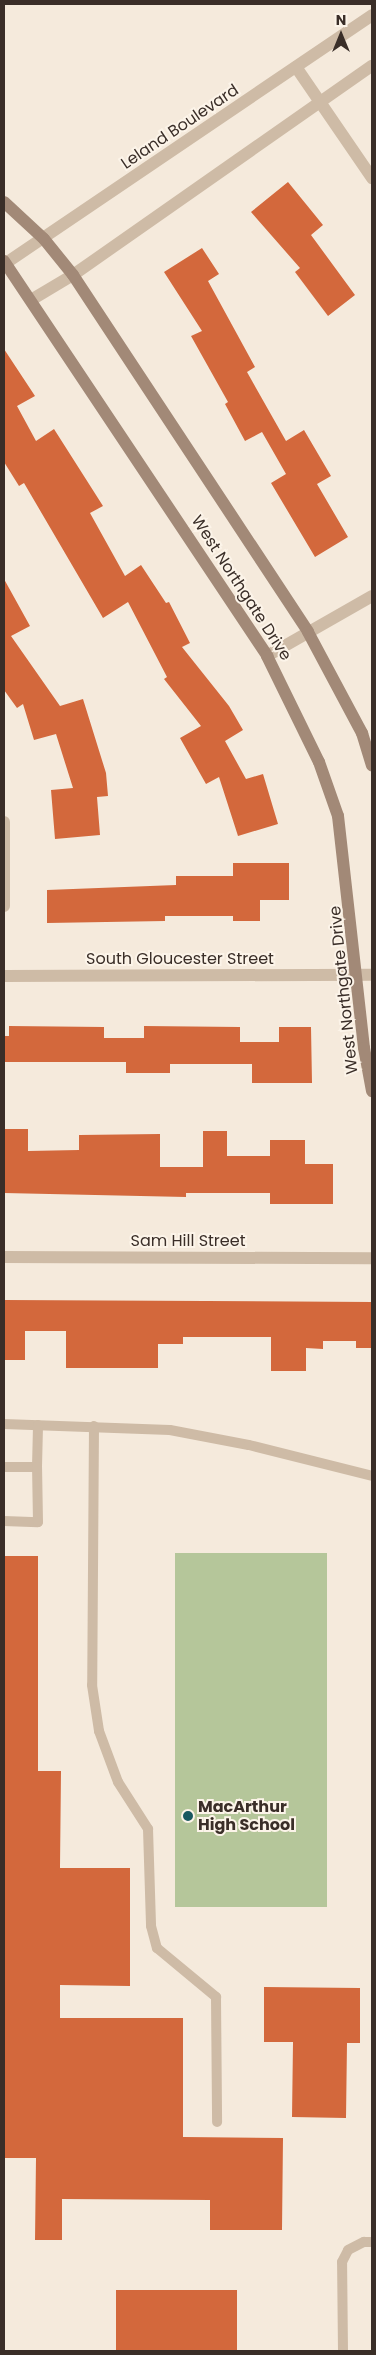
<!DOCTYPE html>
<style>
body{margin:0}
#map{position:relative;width:376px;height:2355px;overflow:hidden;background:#f5eadc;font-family:Poppins,sans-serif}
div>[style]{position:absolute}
.green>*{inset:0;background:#b5c69a;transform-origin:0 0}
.building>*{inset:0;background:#d3683c;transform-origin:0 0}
.service>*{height:10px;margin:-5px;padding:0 5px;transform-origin:5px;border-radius:5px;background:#cebba6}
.minor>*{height:12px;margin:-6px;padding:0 6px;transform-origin:6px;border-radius:6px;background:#cebba6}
.tertiary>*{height:12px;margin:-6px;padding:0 6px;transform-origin:6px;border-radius:6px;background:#cebba6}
.secondary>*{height:12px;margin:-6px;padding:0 6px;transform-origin:6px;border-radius:6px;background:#a28977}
.dots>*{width:14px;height:14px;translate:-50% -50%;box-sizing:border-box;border:2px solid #fcf4e9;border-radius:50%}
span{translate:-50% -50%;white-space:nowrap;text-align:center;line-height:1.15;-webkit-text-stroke:4px #fcf4e9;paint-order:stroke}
.street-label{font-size:16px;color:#3a2e28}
.poi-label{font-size:16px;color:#3a2e28;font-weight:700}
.left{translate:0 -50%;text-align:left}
.frame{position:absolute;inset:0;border:5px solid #3a2e28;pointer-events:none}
.north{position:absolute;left:316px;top:10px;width:50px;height:50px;-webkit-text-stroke:4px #fcf4e9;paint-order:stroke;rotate:0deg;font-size:14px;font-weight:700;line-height:20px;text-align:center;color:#3a2e28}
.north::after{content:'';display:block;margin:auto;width:18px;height:22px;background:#3a2e28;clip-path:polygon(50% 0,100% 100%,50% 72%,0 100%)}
</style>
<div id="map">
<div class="green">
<i style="left:175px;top:1553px;width:152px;height:354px"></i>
</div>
<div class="building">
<i style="clip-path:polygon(288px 182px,323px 225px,311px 235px,355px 295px,328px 316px,295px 272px,300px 268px,251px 212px)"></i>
<i style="clip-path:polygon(202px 248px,219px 274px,208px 281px,255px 367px,247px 372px,286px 441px,304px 430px,331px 476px,317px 484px,348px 537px,315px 557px,271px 483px,286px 474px,262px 432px,245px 441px,225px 404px,228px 402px,191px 336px,202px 331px,164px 272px)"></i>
<i style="clip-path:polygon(4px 349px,35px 396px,17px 406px,36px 441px,54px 429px,103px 506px,90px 513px,125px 576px,141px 565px,166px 603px,169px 602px,190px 643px,182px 647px,229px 706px,243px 730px,225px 741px,246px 779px,263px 774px,278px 824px,238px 836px,219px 777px,206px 784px,180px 738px,201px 726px,164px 679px,167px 677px,128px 602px,103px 618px,24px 483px,19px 486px,4px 462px)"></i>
<i style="clip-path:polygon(4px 579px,30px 626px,11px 636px,60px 706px,83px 699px,106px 773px,108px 796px,97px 797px,100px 835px,55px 839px,51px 790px,73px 788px,56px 734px,34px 740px,23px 704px,17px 708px,4px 690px)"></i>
<i style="clip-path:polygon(233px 863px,289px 863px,289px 900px,260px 900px,260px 921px,233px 921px,233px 916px,165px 916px,165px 921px,47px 923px,47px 890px,176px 885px,176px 876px,233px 876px)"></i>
<i style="clip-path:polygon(9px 1026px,104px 1027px,104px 1038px,144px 1038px,144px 1026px,240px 1027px,240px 1042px,279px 1042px,279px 1027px,311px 1027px,312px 1083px,252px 1083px,252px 1064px,170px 1064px,170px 1073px,126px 1073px,126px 1062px,4px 1062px,4px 1036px,9px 1036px)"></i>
<i style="clip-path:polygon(4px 1129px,28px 1129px,28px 1151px,79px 1150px,79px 1135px,160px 1134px,160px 1167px,203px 1167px,203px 1131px,227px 1131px,227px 1156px,270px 1156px,270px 1140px,305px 1140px,305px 1164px,333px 1164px,333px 1204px,270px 1204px,270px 1193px,186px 1193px,186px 1197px,4px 1193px)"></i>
<i style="clip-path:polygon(4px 1300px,372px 1302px,372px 1348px,356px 1348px,356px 1341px,323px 1341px,323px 1349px,306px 1348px,306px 1371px,271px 1371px,271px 1337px,183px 1337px,183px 1344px,158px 1344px,158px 1368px,66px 1368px,66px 1331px,25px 1331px,25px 1360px,4px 1360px)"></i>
<i style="clip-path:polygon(4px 1556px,38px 1556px,38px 1771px,61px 1771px,60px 1868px,130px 1868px,130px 1986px,60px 1985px,60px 2018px,183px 2018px,183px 2137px,283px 2138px,282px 2230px,210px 2230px,210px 2200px,62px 2199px,62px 2240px,35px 2240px,36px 2158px,4px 2158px)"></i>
<i style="clip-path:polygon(264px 1987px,360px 1988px,360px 2043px,347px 2043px,346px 2118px,292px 2117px,293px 2042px,264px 2042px)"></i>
<i style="left:116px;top:2290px;width:121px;height:61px"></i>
</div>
<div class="service">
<i style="left:4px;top:1424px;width:166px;rotate:2.1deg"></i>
<i style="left:170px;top:1430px;width:80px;rotate:10.8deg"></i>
<i style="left:249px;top:1445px;width:127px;rotate:14.1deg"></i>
<i style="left:94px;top:1426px;width:259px;rotate:90.4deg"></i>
<i style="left:92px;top:1685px;width:47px;rotate:81.3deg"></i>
<i style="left:99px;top:1731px;width:54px;rotate:69.6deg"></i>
<i style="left:118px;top:1782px;width:56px;rotate:57.4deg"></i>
<i style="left:148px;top:1829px;width:97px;rotate:88.2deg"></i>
<i style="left:151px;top:1926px;width:23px;rotate:75deg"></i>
<i style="left:157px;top:1948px;width:77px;rotate:39.7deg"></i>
<i style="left:216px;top:1997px;width:125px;rotate:89.5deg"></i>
<i style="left:4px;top:1467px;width:33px"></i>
<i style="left:37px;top:1467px;width:42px;rotate:-88.6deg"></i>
<i style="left:4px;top:1521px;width:34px;rotate:2deg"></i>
<i style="left:38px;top:1522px;width:55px;rotate:-91deg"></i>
<i style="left:343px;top:2351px;width:89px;rotate:-90.6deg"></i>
<i style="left:342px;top:2262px;width:13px;rotate:-63deg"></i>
<i style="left:348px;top:2250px;width:18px;rotate:-27deg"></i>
<i style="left:364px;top:2242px;width:8px"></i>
</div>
<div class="minor">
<i style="left:296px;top:67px;width:135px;rotate:55.6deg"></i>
<i style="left:267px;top:656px;width:121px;rotate:-29.7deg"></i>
<i style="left:4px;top:822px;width:84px;rotate:90deg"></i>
<i style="left:4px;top:976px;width:368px;rotate:-0.2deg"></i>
<i style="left:4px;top:1257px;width:368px;rotate:0.2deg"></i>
</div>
<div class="tertiary">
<i style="left:6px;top:263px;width:442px;rotate:-34.1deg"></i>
<i style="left:31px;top:300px;width:49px;rotate:-30.8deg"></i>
<i style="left:73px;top:275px;width:365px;rotate:-35deg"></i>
</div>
<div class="secondary">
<i style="left:4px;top:202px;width:54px;rotate:42.8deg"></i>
<i style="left:44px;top:239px;width:46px;rotate:51.1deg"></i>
<i style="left:73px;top:275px;width:427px;rotate:56.6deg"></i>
<i style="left:308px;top:632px;width:115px;rotate:61.9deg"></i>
<i style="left:362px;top:733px;width:34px;rotate:73deg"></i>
<i style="left:4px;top:261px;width:475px;rotate:56.3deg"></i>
<i style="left:267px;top:656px;width:118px;rotate:63.9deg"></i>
<i style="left:319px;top:762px;width:57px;rotate:70.6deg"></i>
<i style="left:338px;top:816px;width:233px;rotate:83.6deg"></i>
<i style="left:364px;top:1048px;width:44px;rotate:79.5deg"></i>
</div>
<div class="dots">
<i style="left:188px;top:1816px;background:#185860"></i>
</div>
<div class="street-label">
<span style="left:180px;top:127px;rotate:-34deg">Leland Boulevard</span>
<span style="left:241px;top:588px;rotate:57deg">West Northgate Drive</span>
<span style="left:180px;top:959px">South Gloucester Street</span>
<span style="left:344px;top:990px;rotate:-96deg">West Northgate Drive</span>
<span style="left:188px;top:1241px">Sam Hill Street</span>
</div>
<div class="poi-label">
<span class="left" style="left:198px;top:1816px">MacArthur<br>High School</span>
</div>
<div class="frame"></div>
<div class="north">N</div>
</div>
